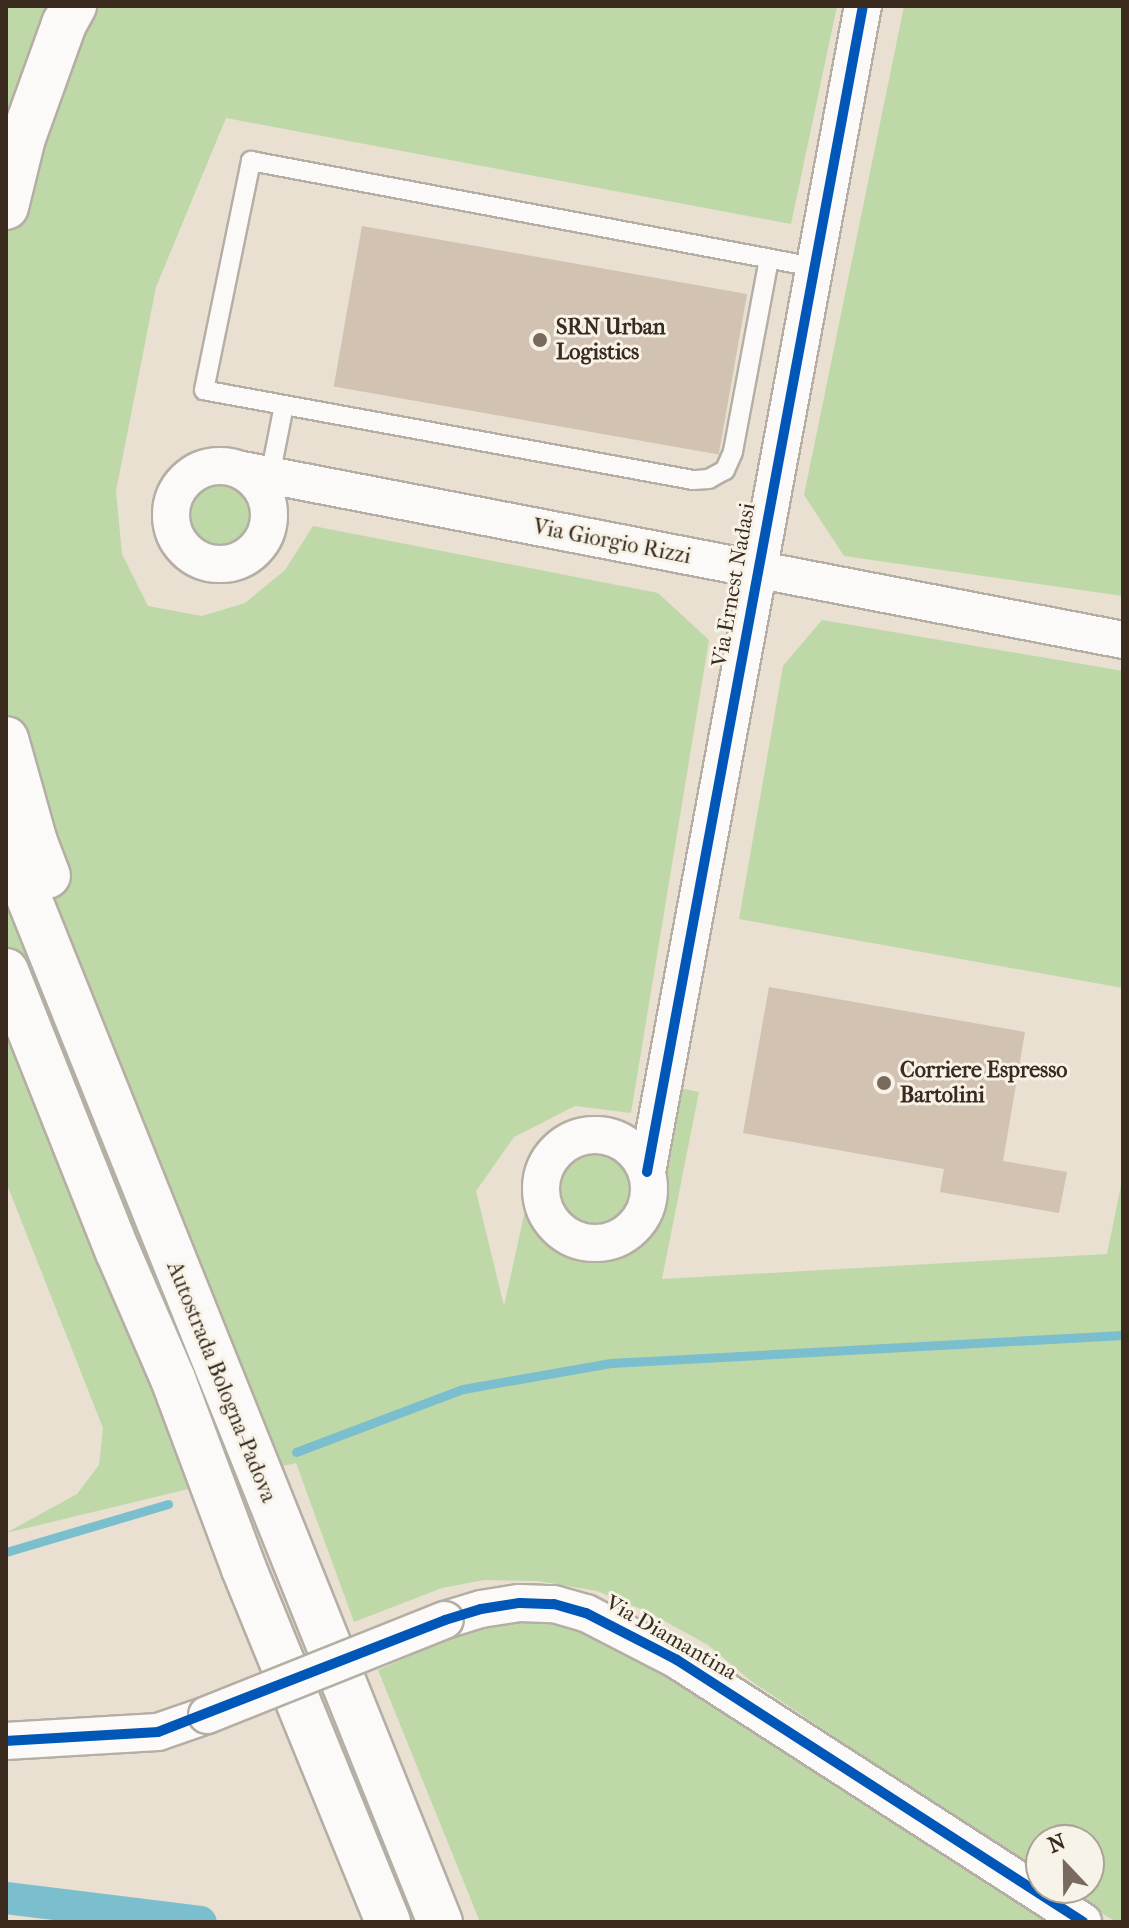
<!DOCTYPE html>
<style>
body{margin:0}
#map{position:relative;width:1129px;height:1928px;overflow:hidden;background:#e9e0d2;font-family:"IM FELL French Canon",serif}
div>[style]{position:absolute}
.green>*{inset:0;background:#bed8a8}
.round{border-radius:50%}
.stream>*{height:9px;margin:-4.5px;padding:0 4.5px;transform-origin:4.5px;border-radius:4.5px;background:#7bbecd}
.canal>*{height:32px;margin:-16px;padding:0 16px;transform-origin:16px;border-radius:16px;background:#7bbecd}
.building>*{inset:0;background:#d1c2b1;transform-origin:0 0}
.roads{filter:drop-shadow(2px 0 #b5aea4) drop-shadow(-2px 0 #b5aea4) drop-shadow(0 2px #b5aea4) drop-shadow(0 -2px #b5aea4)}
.lane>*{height:18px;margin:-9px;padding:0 9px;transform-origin:9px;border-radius:9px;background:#fcfaf8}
.street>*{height:36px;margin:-18px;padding:0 18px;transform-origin:18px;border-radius:18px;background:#fcfaf8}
.street>.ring{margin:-18px;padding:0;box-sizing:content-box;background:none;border:36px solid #fcfaf8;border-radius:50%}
.highway>*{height:44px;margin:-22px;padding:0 22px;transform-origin:22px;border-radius:22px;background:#fcfaf8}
.bridges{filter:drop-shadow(2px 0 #b5aea4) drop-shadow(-2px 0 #b5aea4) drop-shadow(0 2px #b5aea4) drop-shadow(0 -2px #b5aea4)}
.street-bridge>*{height:36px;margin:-18px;padding:0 18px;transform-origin:18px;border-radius:18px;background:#fcfaf8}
.cycleway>*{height:10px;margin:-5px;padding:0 5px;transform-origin:5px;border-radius:5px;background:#0057b8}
.dots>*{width:22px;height:22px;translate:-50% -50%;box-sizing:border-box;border:4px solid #f7f3e8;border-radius:50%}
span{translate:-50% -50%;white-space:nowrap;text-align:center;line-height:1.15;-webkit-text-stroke:6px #f7f3e8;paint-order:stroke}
.poi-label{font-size:22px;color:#3b2a1e;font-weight:700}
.left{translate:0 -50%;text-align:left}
.street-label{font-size:22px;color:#3b2a1e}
.frame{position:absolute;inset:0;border:8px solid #3b2a1e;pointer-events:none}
.north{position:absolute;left:1025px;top:1824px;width:80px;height:80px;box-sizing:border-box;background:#f7f3e8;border:2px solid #aca397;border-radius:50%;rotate:338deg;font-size:22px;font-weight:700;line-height:32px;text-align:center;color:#3b2a1e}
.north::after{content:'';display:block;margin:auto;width:28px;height:36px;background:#786a5d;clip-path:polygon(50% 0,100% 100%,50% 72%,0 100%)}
</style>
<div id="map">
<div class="green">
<i style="clip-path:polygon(6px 6px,837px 6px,791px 224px,226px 118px,156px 287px,116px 491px,122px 554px,148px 606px,202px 616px,245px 603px,285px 570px,313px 526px,658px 593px,709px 640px,631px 1113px,575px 1106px,514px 1137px,476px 1191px,504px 1306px,526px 1206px,542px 1232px,564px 1251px,585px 1257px,607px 1255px,632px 1242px,658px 1205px,680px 1088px,699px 1092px,662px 1279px,1107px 1254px,1121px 1185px,1123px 1922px,1116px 1922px,1061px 1888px,1089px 1888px,1089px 1840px,1041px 1840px,1041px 1875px,751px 1681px,708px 1645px,648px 1612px,597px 1591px,538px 1581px,484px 1580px,442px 1588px,354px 1622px,296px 1463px,6px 1533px,77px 1494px,99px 1465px,103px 1428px,6px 1182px)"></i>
<i style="clip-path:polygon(904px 6px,1123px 6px,1123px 596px,844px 556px,804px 495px)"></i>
<i class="round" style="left:172px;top:470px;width:88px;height:88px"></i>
<i style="clip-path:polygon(822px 620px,1123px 671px,1123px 988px,739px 919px,783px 666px)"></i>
<i class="round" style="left:550px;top:1144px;width:90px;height:90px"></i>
<i style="clip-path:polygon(553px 1620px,591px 1631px,641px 1656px,1050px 1922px,480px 1922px,378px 1670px,446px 1640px,510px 1621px)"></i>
</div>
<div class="stream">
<i style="left:296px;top:1452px;width:178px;rotate:-20.7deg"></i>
<i style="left:463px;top:1389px;width:150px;rotate:-10deg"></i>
<i style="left:611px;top:1363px;width:513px;rotate:-3.13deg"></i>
<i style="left:6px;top:1552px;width:169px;rotate:-16.5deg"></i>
</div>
<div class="canal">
<i style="left:6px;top:1898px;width:196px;rotate:7deg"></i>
</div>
<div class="building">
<i style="left:362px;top:226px;width:391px;height:163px;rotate:10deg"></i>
<i style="clip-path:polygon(769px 987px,1025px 1032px,1003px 1161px,1067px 1172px,1059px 1213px,940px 1192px,944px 1169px,743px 1133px)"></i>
</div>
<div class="roads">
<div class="lane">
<i style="left:769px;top:259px;width:196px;rotate:100.6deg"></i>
<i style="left:733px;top:452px;width:20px;rotate:114deg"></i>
<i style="left:725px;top:470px;width:18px;rotate:151deg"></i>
<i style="left:709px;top:479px;width:16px;rotate:176deg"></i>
<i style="left:693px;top:480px;width:497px;rotate:-169.6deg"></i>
<i style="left:204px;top:390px;width:234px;rotate:-78.4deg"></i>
<i style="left:251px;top:161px;width:573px;rotate:10.66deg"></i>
<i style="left:270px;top:476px;width:72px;rotate:-78.8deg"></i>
</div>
<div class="street">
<i class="ring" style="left:171px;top:466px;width:62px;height:62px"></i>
<i style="left:242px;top:470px;width:897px;rotate:10.92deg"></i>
<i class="ring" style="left:541px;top:1135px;width:72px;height:72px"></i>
<i style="left:647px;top:1172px;width:1186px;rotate:-79.51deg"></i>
<i style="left:445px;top:1620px;width:38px;rotate:-17deg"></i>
<i style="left:481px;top:1609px;width:39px;rotate:-9deg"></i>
<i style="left:520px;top:1603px;width:34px;rotate:2deg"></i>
<i style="left:554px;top:1604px;width:33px;rotate:16deg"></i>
<i style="left:586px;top:1613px;width:102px;rotate:27.3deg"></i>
<i style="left:677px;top:1660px;width:483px;rotate:32.8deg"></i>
<i style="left:6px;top:1741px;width:152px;rotate:-3.4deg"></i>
<i style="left:158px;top:1732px;width:52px;rotate:-19.1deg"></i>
</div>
<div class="highway">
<i style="left:6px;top:207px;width:71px;rotate:-76.2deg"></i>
<i style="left:23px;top:138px;width:121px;rotate:-70.2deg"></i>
<i style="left:64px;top:24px;width:21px;rotate:-61deg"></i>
<i style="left:6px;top:739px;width:107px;rotate:74.3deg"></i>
<i style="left:35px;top:842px;width:36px;rotate:69deg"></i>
<i style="left:6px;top:841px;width:1165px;rotate:68.13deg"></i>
<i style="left:6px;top:971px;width:302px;rotate:68.3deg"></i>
<i style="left:118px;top:1252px;width:138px;rotate:66.6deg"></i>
<i style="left:173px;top:1379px;width:203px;rotate:69.5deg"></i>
<i style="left:244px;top:1569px;width:381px;rotate:67.8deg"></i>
</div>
</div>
<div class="bridges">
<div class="street-bridge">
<i style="left:207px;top:1715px;width:256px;rotate:-21.8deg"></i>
</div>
</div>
<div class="cycleway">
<i style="left:647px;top:1172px;width:1186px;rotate:-79.51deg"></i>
<i style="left:6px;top:1741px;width:152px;rotate:-3.4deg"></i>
<i style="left:158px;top:1732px;width:308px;rotate:-21.3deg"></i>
<i style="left:445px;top:1620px;width:38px;rotate:-17deg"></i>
<i style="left:481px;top:1609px;width:39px;rotate:-9deg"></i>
<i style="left:520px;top:1603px;width:34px;rotate:2deg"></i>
<i style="left:554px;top:1604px;width:33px;rotate:16deg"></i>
<i style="left:586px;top:1613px;width:102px;rotate:27.3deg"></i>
<i style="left:677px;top:1660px;width:483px;rotate:32.8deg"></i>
</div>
<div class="dots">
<i style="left:540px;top:340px;background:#786a5d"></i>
<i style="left:884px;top:1083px;background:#786a5d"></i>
</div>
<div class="poi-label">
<span class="left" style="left:556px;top:340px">SRN Urban<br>Logistics</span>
<span class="left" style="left:900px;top:1083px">Corriere Espresso<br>Bartolini</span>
</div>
<div class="street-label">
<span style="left:612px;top:542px;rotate:11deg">Via Giorgio Rizzi</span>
<span style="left:734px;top:585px;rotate:-80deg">Via Ernest Nadasi</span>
<span style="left:221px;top:1382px;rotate:68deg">Autostrada Bologna-Padova</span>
<span style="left:671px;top:1638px;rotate:30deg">Via Diamantina</span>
</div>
<div class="frame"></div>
<div class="north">N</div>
</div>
